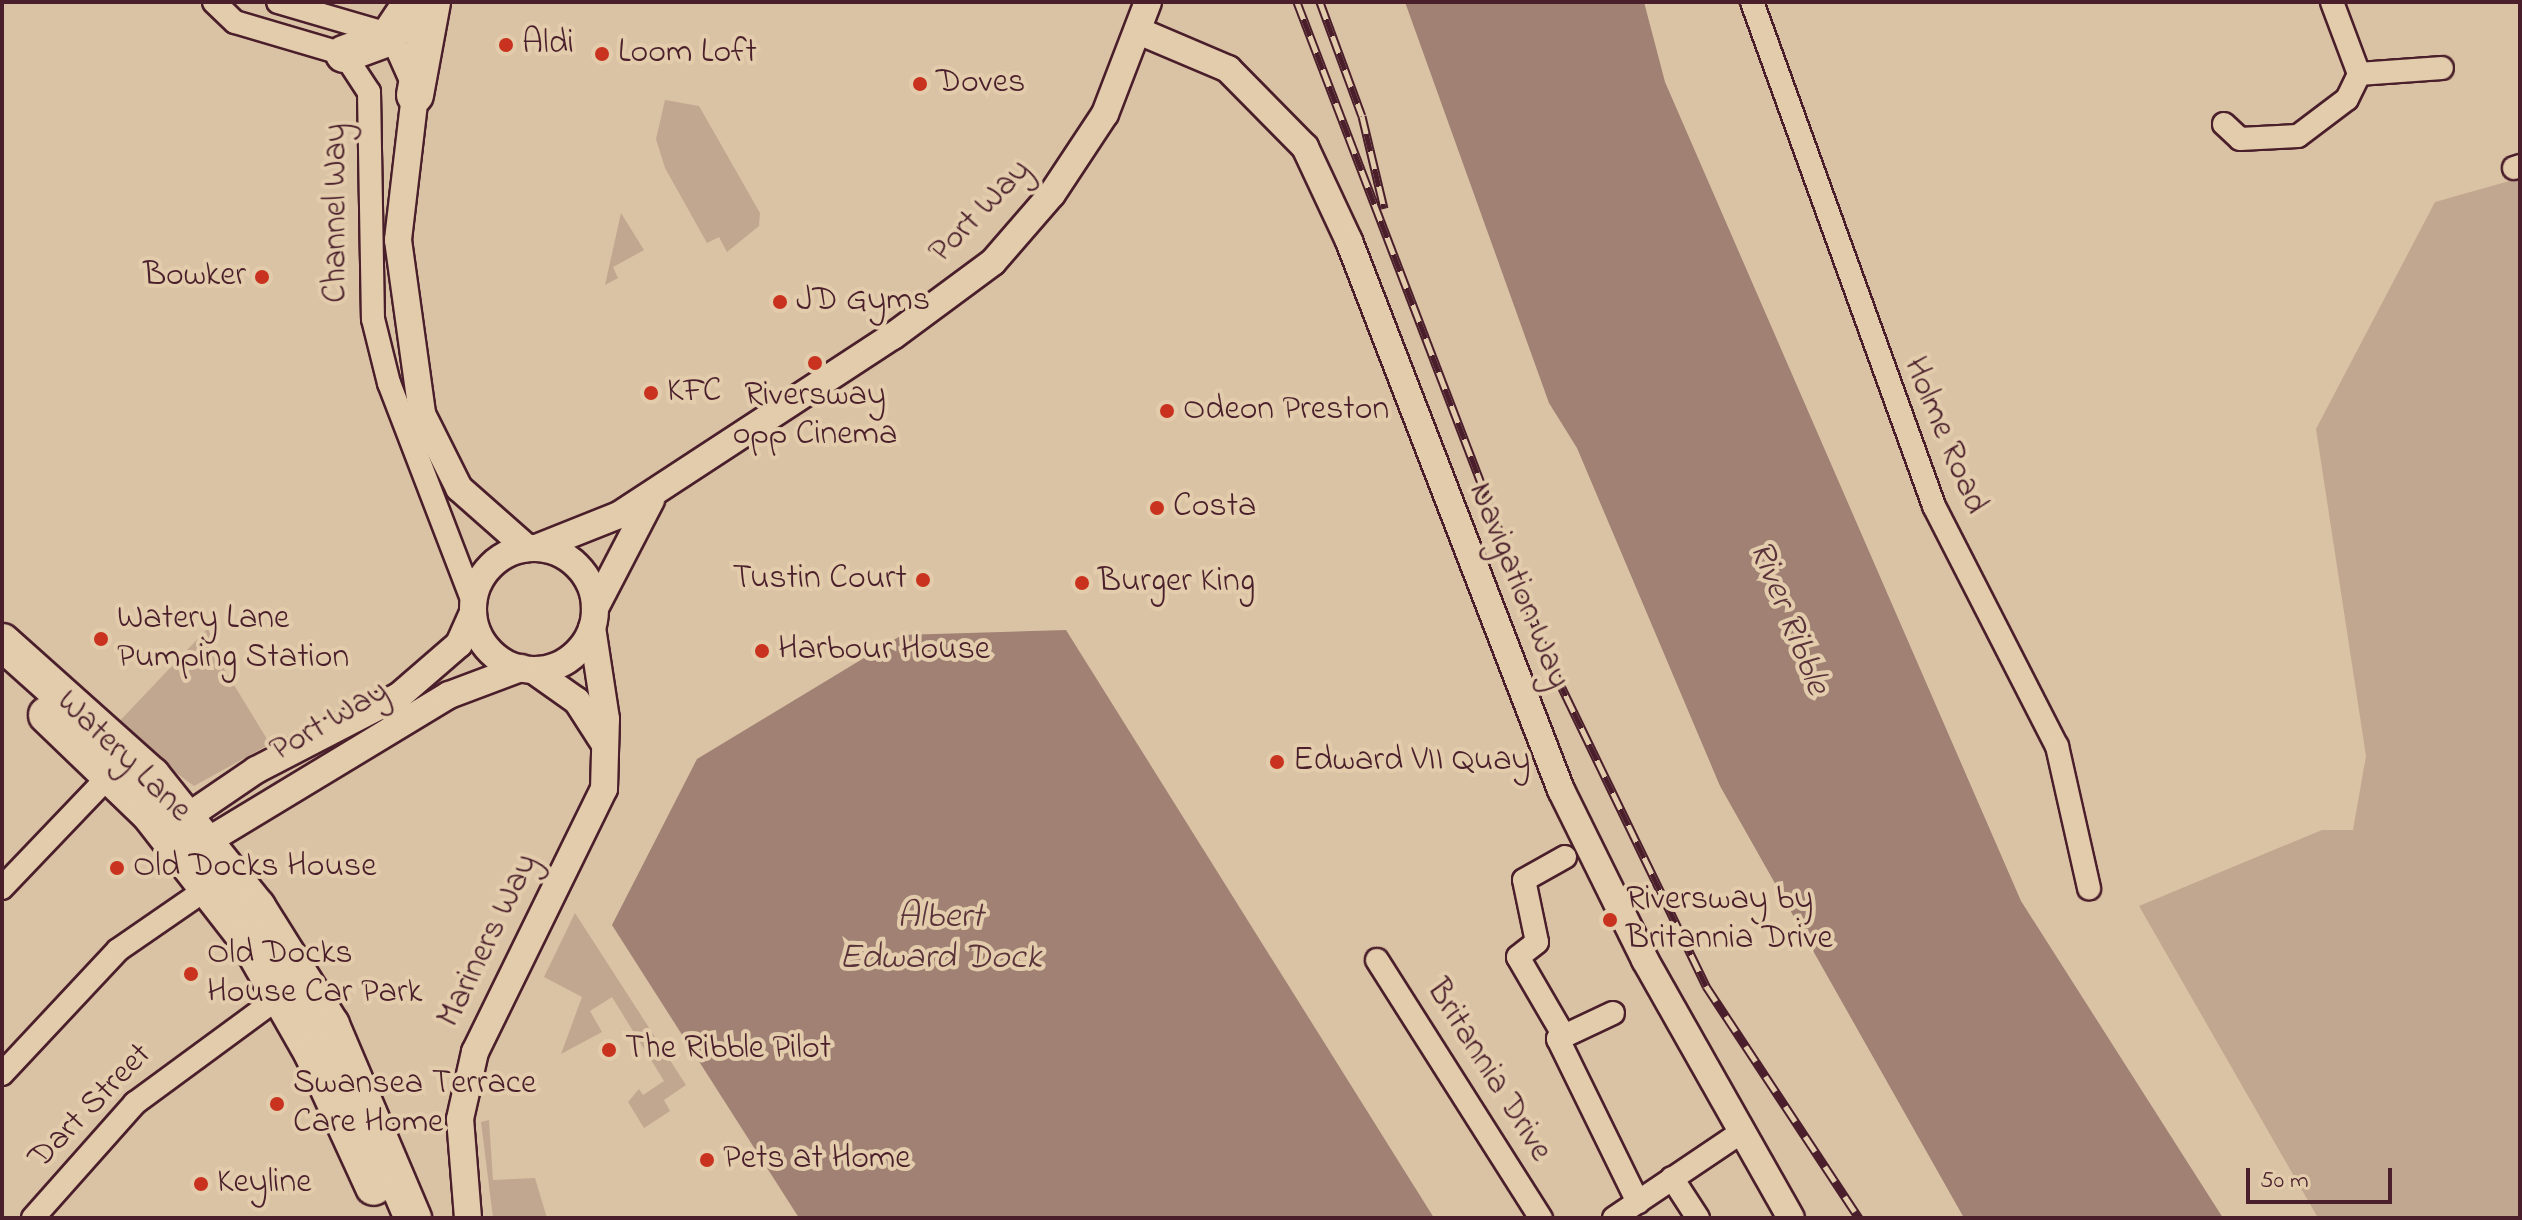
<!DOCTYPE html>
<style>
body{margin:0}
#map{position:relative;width:2522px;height:1220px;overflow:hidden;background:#dac2a4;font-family:"Indie Flower",sans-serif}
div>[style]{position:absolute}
.green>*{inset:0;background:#c2a790}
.water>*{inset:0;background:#a08174}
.roads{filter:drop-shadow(2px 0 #4a1f2b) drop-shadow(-2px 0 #4a1f2b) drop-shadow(0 2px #4a1f2b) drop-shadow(0 -2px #4a1f2b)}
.minor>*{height:22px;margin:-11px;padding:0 11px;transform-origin:11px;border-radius:11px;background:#e3ccac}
.tertiary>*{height:26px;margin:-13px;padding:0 13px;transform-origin:13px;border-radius:13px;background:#e3ccac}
.tertiary>.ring{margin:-13px;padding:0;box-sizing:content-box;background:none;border:26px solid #e3ccac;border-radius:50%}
.trunk>*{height:36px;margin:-18px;padding:0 18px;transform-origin:18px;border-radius:18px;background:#e3ccac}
.rail>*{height:9px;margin-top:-4.5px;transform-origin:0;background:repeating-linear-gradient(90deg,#e3ccac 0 18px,#4a1f2b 0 36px);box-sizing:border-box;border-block:2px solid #4a1f2b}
.dots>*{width:22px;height:22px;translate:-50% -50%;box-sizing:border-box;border:4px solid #e3ccac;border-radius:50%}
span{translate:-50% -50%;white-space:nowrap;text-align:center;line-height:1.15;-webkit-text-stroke:8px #e3ccac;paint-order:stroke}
.poi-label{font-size:34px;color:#4a1f2b}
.left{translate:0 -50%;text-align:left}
.right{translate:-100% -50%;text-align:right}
.street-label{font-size:34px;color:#4a1f2b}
.water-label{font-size:36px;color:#5b333a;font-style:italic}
.frame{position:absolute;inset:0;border:4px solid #4a1f2b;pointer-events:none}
.scale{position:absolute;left:2246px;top:1168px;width:146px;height:36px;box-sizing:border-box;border:4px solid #4a1f2b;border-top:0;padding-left:10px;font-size:24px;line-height:28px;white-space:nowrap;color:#4a1f2b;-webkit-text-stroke:6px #e3ccac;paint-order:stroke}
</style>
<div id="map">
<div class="green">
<i style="clip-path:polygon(665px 100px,699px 106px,760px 213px,759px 226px,727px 252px,719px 237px,707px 243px,665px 168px,656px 139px)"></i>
<i style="clip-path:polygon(2520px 178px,2520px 1218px,2318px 1218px,2139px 906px,2322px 830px,2353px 830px,2366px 756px,2316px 429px,2435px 202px)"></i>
<i style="clip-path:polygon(621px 213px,644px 250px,613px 267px,618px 278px,605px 285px)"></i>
<i style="clip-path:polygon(208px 628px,220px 662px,270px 744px,194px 786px,114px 727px)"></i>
<i style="clip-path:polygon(575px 913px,686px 1085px,664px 1100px,670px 1111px,644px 1128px,628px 1102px,639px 1089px,643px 1095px,664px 1081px,612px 997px,590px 1011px,602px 1032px,561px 1054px,582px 997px,544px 977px)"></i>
<i style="clip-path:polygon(489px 1120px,493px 1180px,535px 1178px,547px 1218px,493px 1218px,481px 1122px)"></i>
</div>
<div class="water">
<i style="clip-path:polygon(1405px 2px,1644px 2px,1665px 82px,2021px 901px,2223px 1218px,1964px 1218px,1720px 786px,1577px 448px,1549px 403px)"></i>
<i style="clip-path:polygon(1066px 630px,1434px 1218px,799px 1218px,612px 925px,697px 759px,902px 635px)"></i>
</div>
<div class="roads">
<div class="minor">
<i style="left:214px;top:2px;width:29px;rotate:44deg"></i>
<i style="left:235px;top:22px;width:114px;rotate:16.4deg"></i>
<i style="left:344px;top:54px;width:45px;rotate:56.7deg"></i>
<i style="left:369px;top:92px;width:227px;rotate:89deg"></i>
<i style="left:373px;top:319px;width:66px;rotate:76deg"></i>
<i style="left:389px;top:383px;width:235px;rotate:69deg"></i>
<i style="left:278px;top:2px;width:103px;rotate:16.3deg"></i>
<i style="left:377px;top:31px;width:27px;rotate:42deg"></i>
<i style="left:397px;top:49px;width:39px;rotate:66deg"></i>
<i style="left:1752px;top:2px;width:536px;rotate:70.14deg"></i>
<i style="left:1934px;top:506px;width:270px;rotate:62.9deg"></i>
<i style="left:2057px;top:746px;width:146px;rotate:77.3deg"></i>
<i style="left:2359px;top:74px;width:83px;rotate:-4.1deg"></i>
<i style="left:2224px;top:124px;width:22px;rotate:43deg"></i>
<i style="left:2240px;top:139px;width:58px;rotate:-3deg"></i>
<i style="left:2298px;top:136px;width:61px;rotate:-37.1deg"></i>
<i style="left:2347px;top:99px;width:28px;rotate:-64deg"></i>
<i style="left:2359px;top:74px;width:77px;rotate:-110.6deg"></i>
<i style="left:2514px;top:168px;width:6px;rotate:-18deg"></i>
<i style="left:2px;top:888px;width:158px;rotate:-46.3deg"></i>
<i style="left:1377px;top:960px;width:306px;rotate:57.6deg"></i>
<i style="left:1613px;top:1013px;width:61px;rotate:154.7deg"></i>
<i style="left:1558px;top:1039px;width:182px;rotate:63.9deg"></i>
<i style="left:1564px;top:1036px;width:91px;rotate:-120.2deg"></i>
<i style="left:1518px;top:957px;width:24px;rotate:-38deg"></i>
<i style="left:1537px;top:942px;width:63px;rotate:-101.8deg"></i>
<i style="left:1524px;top:880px;width:47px;rotate:-29.3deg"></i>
<i style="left:2px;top:1074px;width:170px;rotate:-46.9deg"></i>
<i style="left:118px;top:950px;width:121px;rotate:-34.6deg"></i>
<i style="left:1672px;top:1178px;width:48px;rotate:57deg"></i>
<i style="left:33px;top:1218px;width:154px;rotate:-48.4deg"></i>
<i style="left:135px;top:1103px;width:182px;rotate:-36.3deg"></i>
<i style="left:1614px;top:1218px;width:156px;rotate:-34deg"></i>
</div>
<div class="tertiary">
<i style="left:1141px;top:32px;width:95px;rotate:23deg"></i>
<i style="left:1228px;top:69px;width:110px;rotate:45.4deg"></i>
<i style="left:1305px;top:147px;width:104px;rotate:64.9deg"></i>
<i style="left:1349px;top:241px;width:589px;rotate:68.89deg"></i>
<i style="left:1561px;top:790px;width:190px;rotate:63.7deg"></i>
<i style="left:1645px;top:960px;width:296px;rotate:60.5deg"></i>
<i style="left:415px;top:95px;width:146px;rotate:96.7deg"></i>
<i style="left:398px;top:240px;width:176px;rotate:82.1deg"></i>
<i style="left:422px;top:414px;width:83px;rotate:63.4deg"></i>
<i style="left:459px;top:488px;width:91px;rotate:41.4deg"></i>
<i style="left:536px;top:548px;width:89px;rotate:-21.7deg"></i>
<i style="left:619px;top:515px;width:327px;rotate:-33.2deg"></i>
<i style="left:893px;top:336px;width:124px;rotate:-36.5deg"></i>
<i style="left:993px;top:262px;width:90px;rotate:-49.1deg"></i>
<i style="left:1052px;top:194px;width:96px;rotate:-56.5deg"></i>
<i style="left:1105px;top:114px;width:120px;rotate:-69deg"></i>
<i class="ring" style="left:473px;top:548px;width:96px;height:96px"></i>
<i style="left:595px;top:608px;width:122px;rotate:-62.6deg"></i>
<i style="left:533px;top:670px;width:54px;rotate:35.2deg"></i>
<i style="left:577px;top:701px;width:50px;rotate:57.3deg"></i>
<i style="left:171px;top:828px;width:103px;rotate:-34.3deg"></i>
<i style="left:256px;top:770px;width:161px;rotate:-27.4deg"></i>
<i style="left:399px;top:696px;width:79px;rotate:-40.9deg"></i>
<i style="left:459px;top:644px;width:34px;rotate:-66deg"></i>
<i style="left:193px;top:850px;width:299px;rotate:-31.2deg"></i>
<i style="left:449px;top:695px;width:77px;rotate:-20.6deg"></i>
<i style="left:468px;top:1218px;width:99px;rotate:-94.6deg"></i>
<i style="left:460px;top:1119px;width:69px;rotate:-77.4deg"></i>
<i style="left:475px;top:1052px;width:293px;rotate:-63.9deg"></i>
<i style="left:604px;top:789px;width:70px;rotate:-88.4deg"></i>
<i style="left:606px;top:719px;width:92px;rotate:-98.7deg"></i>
</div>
<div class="trunk">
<i style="left:344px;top:54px;width:47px;rotate:-20deg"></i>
<i style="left:388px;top:38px;width:43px;rotate:-56.3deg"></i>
<i style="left:415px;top:95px;width:95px;rotate:-79.6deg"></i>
<i style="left:2px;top:642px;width:201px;rotate:41.8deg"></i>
<i style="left:152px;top:776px;width:168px;rotate:51.3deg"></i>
<i style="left:257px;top:907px;width:139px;rotate:57.9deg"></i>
<i style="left:331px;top:1025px;width:210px;rotate:67deg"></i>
<i style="left:47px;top:715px;width:141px;rotate:43.9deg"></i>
<i style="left:149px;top:813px;width:161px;rotate:52.1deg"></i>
<i style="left:248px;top:940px;width:131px;rotate:60.3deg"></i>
<i style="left:313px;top:1054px;width:146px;rotate:65.4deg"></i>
</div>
</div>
<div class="rail">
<i style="left:1297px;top:2px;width:708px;rotate:69.06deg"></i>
<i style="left:1550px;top:663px;width:359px;rotate:64.2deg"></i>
<i style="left:1706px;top:986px;width:278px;rotate:56.6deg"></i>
<i style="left:1320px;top:2px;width:121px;rotate:69.8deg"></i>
<i style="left:1362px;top:116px;width:95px;rotate:76.6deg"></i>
</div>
<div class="dots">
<i style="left:506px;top:45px;background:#c8321e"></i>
<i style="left:602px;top:54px;background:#c8321e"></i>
<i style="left:920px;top:84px;background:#c8321e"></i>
<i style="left:262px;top:277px;background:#c8321e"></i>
<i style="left:780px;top:302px;background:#c8321e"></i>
<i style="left:815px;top:363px;background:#c8321e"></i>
<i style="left:651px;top:393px;background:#c8321e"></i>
<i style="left:1167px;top:411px;background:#c8321e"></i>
<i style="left:1157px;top:508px;background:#c8321e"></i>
<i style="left:923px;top:580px;background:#c8321e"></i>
<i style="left:1082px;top:583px;background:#c8321e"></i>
<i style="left:101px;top:639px;background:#c8321e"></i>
<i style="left:762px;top:651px;background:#c8321e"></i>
<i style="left:1277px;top:762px;background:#c8321e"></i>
<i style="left:117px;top:868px;background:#c8321e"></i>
<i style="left:1610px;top:920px;background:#c8321e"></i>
<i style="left:191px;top:974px;background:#c8321e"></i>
<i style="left:609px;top:1050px;background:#c8321e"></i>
<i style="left:277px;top:1104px;background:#c8321e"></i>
<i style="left:707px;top:1160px;background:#c8321e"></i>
<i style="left:201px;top:1184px;background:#c8321e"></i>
</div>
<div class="poi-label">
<span class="left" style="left:522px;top:45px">Aldi</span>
<span class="left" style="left:618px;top:54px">Loom Loft</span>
<span class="left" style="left:936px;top:84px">Doves</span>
<span class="right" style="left:246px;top:277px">Bowker</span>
<span class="left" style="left:796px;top:302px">JD Gyms</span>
<span class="left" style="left:667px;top:393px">KFC</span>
<span style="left:815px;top:416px">Riversway<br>opp Cinema</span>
<span class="left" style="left:1183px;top:411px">Odeon Preston</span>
<span class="left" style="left:1173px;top:508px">Costa</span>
<span class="right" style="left:907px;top:580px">Tustin Court</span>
<span class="left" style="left:1098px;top:583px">Burger King</span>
<span class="left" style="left:117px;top:639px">Watery Lane<br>Pumping Station</span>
<span class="left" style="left:778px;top:651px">Harbour House</span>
<span class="left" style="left:1293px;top:762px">Edward VII Quay</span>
<span class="left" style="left:133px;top:868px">Old Docks House</span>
<span class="left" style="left:1626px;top:920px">Riversway by<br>Britannia Drive</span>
<span class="left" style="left:207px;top:974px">Old Docks<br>House Car Park</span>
<span class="left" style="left:625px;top:1050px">The Ribble Pilot</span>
<span class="left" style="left:293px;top:1104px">Swansea Terrace<br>Care Home</span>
<span class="left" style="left:723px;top:1160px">Pets at Home</span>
<span class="left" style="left:217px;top:1184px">Keyline</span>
</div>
<div class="street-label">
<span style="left:981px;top:212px;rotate:-46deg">Port Way</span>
<span style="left:337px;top:213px;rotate:-90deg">Channel Way</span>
<span style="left:1944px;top:436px;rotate:67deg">Holme Road</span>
<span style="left:1518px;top:586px;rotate:68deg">Navigation Way</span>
<span style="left:330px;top:722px;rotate:-30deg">Port Way</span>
<span style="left:123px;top:757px;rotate:44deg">Watery Lane</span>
<span style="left:489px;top:941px;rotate:-64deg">Mariners Way</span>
<span style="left:1488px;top:1071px;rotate:58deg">Britannia Drive</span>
<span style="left:91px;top:1107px;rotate:-46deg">Dart Street</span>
</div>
<div class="water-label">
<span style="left:1788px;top:618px;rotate:68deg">River Ribble</span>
<span style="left:940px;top:938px">Albert<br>Edward Dock</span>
</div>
<div class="frame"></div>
<div class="scale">50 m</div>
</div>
